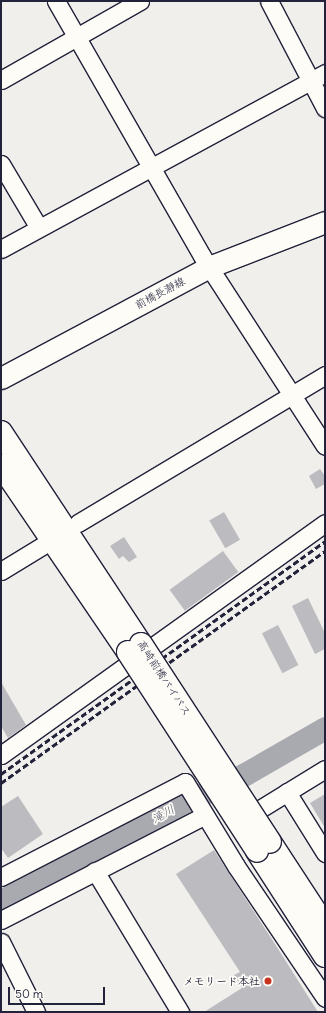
<!DOCTYPE html>
<meta charset="utf-8">
<style>
body{margin:0}
#map{position:relative;width:326px;height:1013px;overflow:hidden;background:#f0efec;font-family:Delius,"Klee One",sans-serif}
div>[style]{position:absolute}
.river>*{height:23px;margin:-11.5px;padding:0 11.5px;transform-origin:11.5px;border-radius:11.5px;background:#a9a9b0}
.building>*{inset:0;background:#bcbcc0;transform-origin:0 0}
.roads{filter:drop-shadow(1px 0 #22223b) drop-shadow(-1px 0 #22223b) drop-shadow(0 1px #22223b) drop-shadow(0 -1px #22223b)}
.minor>*{height:17px;margin:-8.5px;padding:0 8.5px;transform-origin:8.5px;border-radius:8.5px;background:#fdfcf7}
.major>*{height:21px;margin:-10.5px;padding:0 10.5px;transform-origin:10.5px;border-radius:10.5px;background:#fdfcf7}
.highway>*{height:22px;margin:-11px;padding:0 11px;transform-origin:11px;border-radius:11px;background:#fdfcf7}
.rail>*{height:3px;margin-top:-1.5px;transform-origin:0;background:repeating-linear-gradient(90deg,#22223b 0 6px,transparent 0 9px)}
.bridges{filter:drop-shadow(1px 0 #22223b) drop-shadow(-1px 0 #22223b) drop-shadow(0 1px #22223b) drop-shadow(0 -1px #22223b)}
.highway-bridge>*{height:22px;margin:-11px;padding:0 11px;transform-origin:11px;border-radius:11px;background:#fdfcf7}
.dots>*{width:11px;height:11px;translate:-50% -50%;box-sizing:border-box;border:2px solid #fdfcf7;border-radius:50%}
span{translate:-50% -50%;white-space:nowrap;text-align:center;line-height:1.15;-webkit-text-stroke:3.5px #fdfcf7;paint-order:stroke}
.street-label{font-size:11px;color:#22223b}
.poi-label{font-size:11px;color:#22223b;font-weight:700}
.right{translate:-100% -50%;text-align:right}
.water-label{font-size:12px;color:#58586a;font-style:italic}
.frame{position:absolute;inset:0;border:2px solid #22223b;pointer-events:none}
.scale{position:absolute;left:8px;top:987px;width:97px;height:18px;box-sizing:border-box;border:2px solid #22223b;border-top:0;padding-left:5px;font-size:12px;line-height:14px;white-space:nowrap;color:#22223b;-webkit-text-stroke:3px #fdfcf7;paint-order:stroke}
</style>
<div id="map">
<div class="river">
<i style="left:1px;top:901px;width:204px;rotate:-28.3deg"></i>
<i style="left:181px;top:804px;width:71px;rotate:-25.1deg"></i>
<i style="left:245px;top:774px;width:92px;rotate:-29.9deg"></i>
</div>
<div class="building">
<i style="clip-path:polygon(320px 469px,325px 476px,325px 484px,316px 489px,309px 476px)"></i>
<i style="left:224px;top:512px;width:32px;height:17px;rotate:60deg"></i>
<i style="clip-path:polygon(124px 537px,137px 557px,129px 562px,123px 556px,119px 559px,110px 546px)"></i>
<i style="left:223px;top:551px;width:26px;height:66px;rotate:54deg"></i>
<i style="clip-path:polygon(308px 598px,325px 633px,325px 649px,315px 654px,292px 606px)"></i>
<i style="left:278px;top:625px;width:45px;height:18px;rotate:63deg"></i>
<i style="clip-path:polygon(1px 682px,26px 725px,8px 738px,1px 726px)"></i>
<i style="clip-path:polygon(325px 794px,325px 828px,310px 803px)"></i>
<i style="clip-path:polygon(18px 796px,43px 834px,8px 858px,1px 848px,1px 807px)"></i>
<i style="clip-path:polygon(214px 850px,275px 944px,318px 1012px,204px 1012px,242px 988px,234px 975px,240px 972px,176px 874px)"></i>
</div>
<div class="roads">
<div class="minor">
<i style="left:56px;top:1px;width:294px;rotate:60.2deg"></i>
<i style="left:202px;top:256px;width:226px;rotate:57.1deg"></i>
<i style="left:269px;top:1px;width:121px;rotate:62.4deg"></i>
<i style="left:1px;top:80px;width:160px;rotate:-29.6deg"></i>
<i style="left:1px;top:164px;width:74px;rotate:59.3deg"></i>
<i style="left:1px;top:249px;width:369px;rotate:-28.5deg"></i>
<i style="left:78px;top:523px;width:288px;rotate:-30.9deg"></i>
<i style="left:1px;top:571px;width:48px;rotate:-31.4deg"></i>
<i style="left:1px;top:755px;width:398px;rotate:-35.6deg"></i>
<i style="left:287px;top:792px;width:72px;rotate:58.1deg"></i>
<i style="left:242px;top:820px;width:97px;rotate:-31.6deg"></i>
<i style="left:95px;top:871px;width:165px;rotate:58.9deg"></i>
<i style="left:1px;top:877px;width:207px;rotate:-27.3deg"></i>
<i style="left:185px;top:782px;width:98px;rotate:58.7deg"></i>
<i style="left:236px;top:866px;width:159px;rotate:56deg"></i>
<i style="left:1px;top:920px;width:229px;rotate:-27.2deg"></i>
<i style="left:1px;top:942px;width:78px;rotate:63.4deg"></i>
</div>
<div class="major">
<i style="left:1px;top:378px;width:236px;rotate:-28.1deg"></i>
<i style="left:209px;top:267px;width:124px;rotate:-21.2deg"></i>
</div>
<div class="highway">
<i style="left:1px;top:432px;width:254px;rotate:56.6deg"></i>
<i style="left:1px;top:465px;width:226px;rotate:55.8deg"></i>
<i style="left:270px;top:842px;width:100px;rotate:56.8deg"></i>
<i style="left:257px;top:851px;width:125px;rotate:57.1deg"></i>
</div>
</div>
<div class="rail">
<i style="left:1px;top:774px;width:399px;rotate:-35.7deg"></i>
<i style="left:1px;top:783px;width:398px;rotate:-35.6deg"></i>
</div>
<div class="bridges">
<div class="highway-bridge">
<i style="left:141px;top:644px;width:236px;rotate:56.9deg"></i>
<i style="left:128px;top:652px;width:237px;rotate:57deg"></i>
</div>
</div>
<div class="dots">
<i style="left:268px;top:981px;background:#c8321e"></i>
</div>
<div class="street-label">
<span style="left:160px;top:293px;rotate:-28deg">前橋長瀞線</span>
<span style="left:164px;top:678px;rotate:57deg">高崎前橋バイパス</span>
</div>
<div class="poi-label">
<span class="right" style="left:260px;top:981px">メモリード本社</span>
</div>
<div class="water-label">
<span style="left:163px;top:814px;rotate:-29deg">滝川</span>
</div>
<div class="frame"></div>
<div class="scale">50 m</div>
</div>
